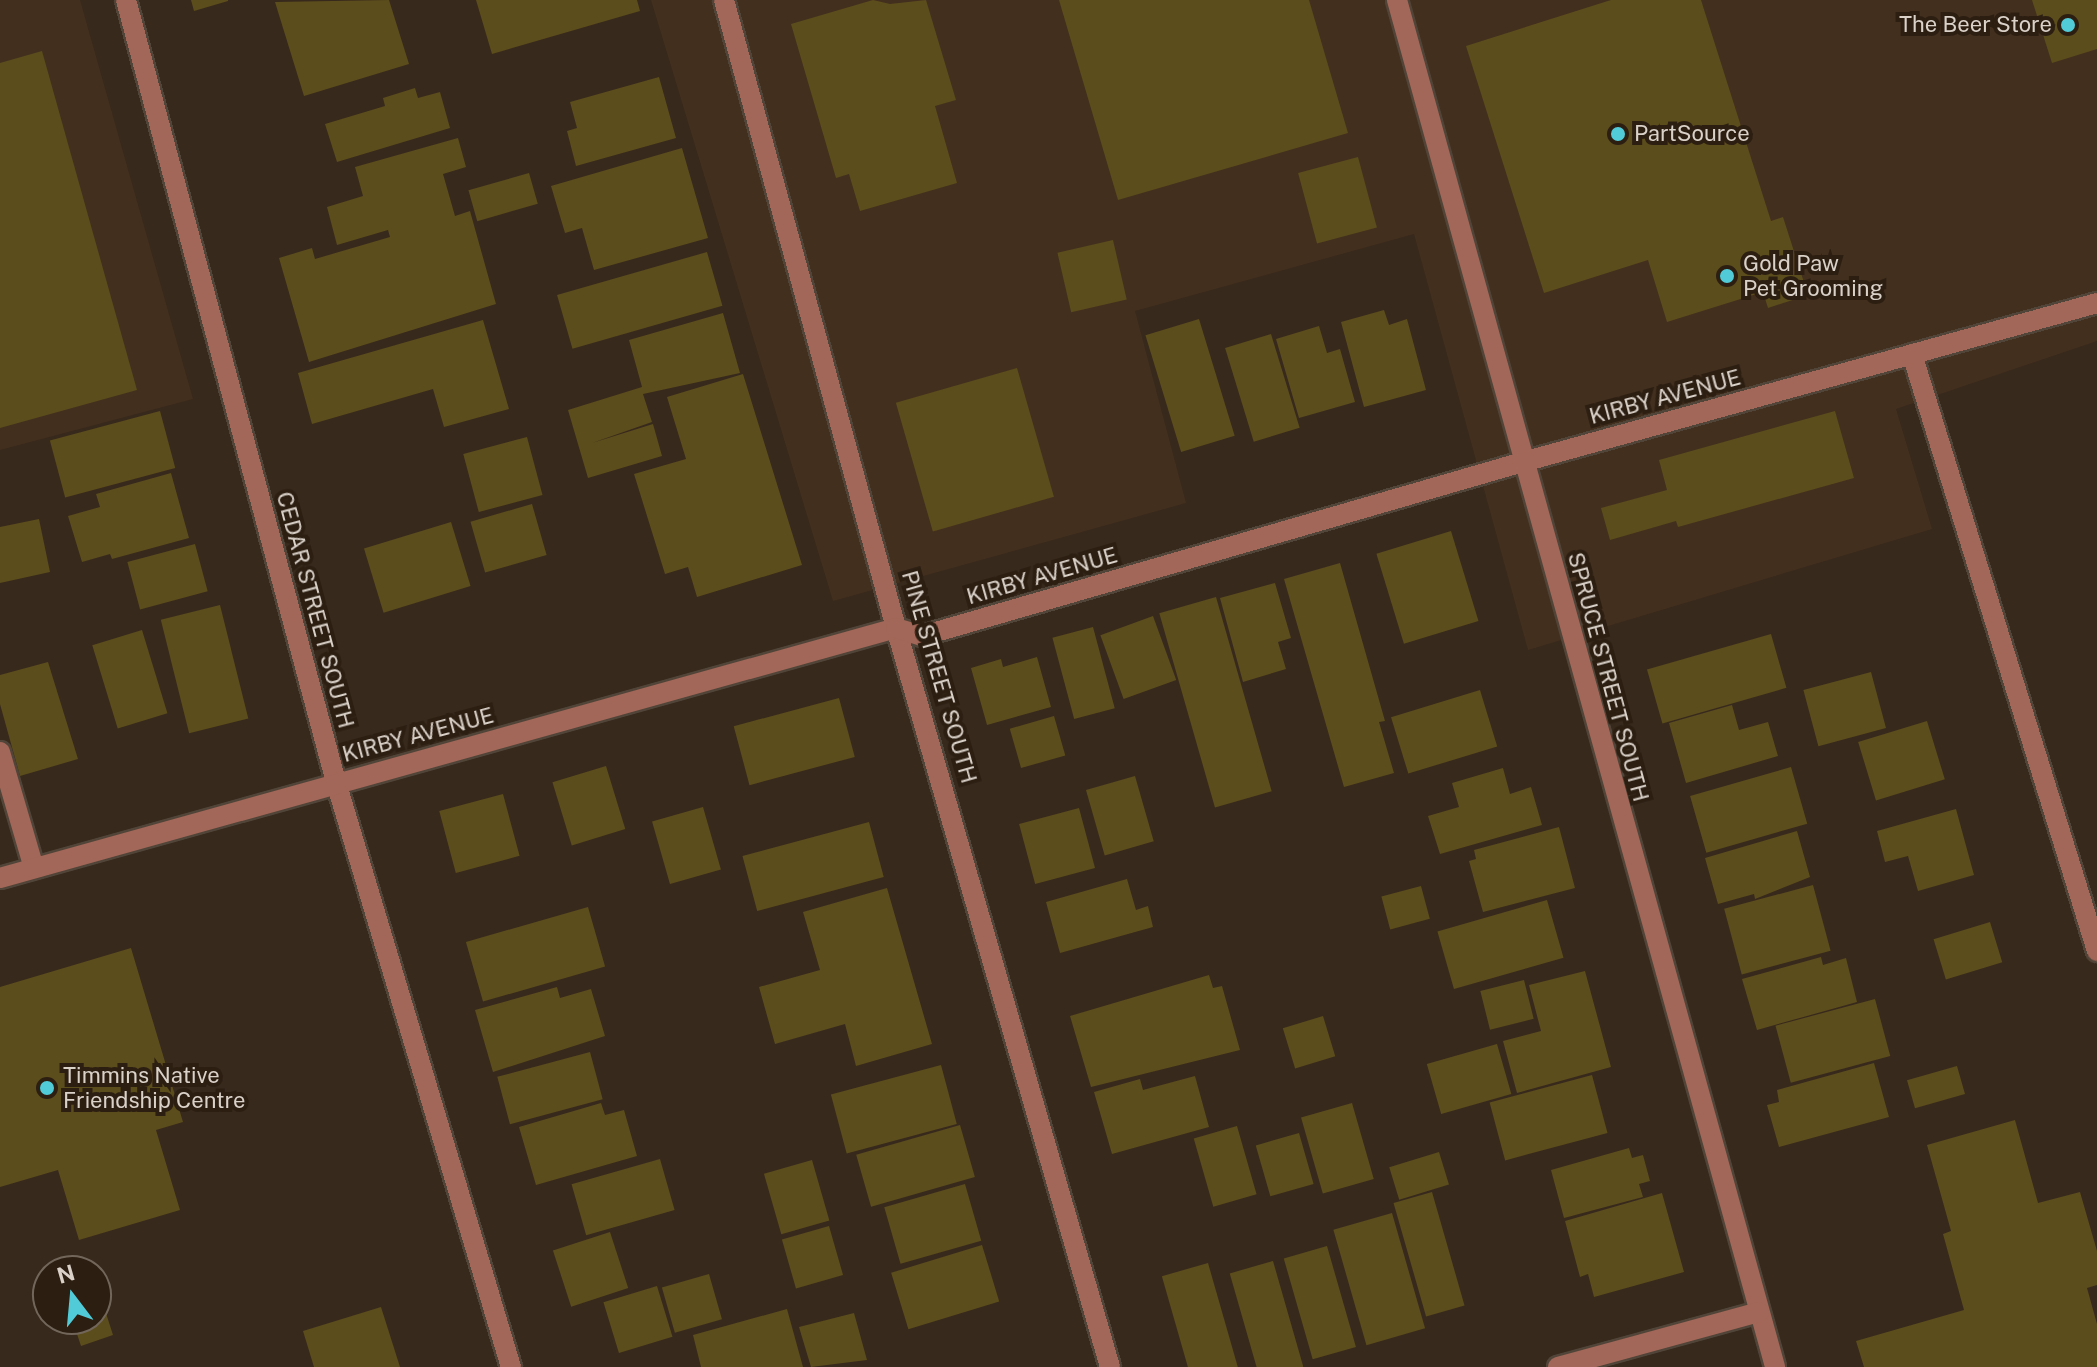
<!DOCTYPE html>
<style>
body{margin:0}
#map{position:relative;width:2097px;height:1367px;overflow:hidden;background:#37291c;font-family:"Public Sans",sans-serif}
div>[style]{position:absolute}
.built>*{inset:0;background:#432f1e}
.building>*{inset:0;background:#5c4d1c;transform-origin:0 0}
.roads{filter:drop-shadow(2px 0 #514438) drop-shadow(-2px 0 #514438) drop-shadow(0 2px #514438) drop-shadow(0 -2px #514438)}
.minor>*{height:20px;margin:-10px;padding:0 10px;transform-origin:10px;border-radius:10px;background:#a26758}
.dots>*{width:22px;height:22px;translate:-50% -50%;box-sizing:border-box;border:4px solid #2c1f12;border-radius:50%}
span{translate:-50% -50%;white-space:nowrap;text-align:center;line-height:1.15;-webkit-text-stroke:8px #2c1f12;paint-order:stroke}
.poi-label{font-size:22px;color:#dad1c9}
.right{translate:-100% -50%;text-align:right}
.left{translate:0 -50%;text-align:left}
.street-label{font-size:22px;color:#dad1c9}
.north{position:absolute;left:32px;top:1255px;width:80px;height:80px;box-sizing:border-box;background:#2c1f12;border:2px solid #72665b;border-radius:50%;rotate:344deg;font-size:22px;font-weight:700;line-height:32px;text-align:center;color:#dad1c9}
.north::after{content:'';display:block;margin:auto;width:28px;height:36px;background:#52cbd8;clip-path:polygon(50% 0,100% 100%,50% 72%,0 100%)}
</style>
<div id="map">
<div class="built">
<i style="clip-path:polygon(0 0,80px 0,193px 399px,0 450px)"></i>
<i style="clip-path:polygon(651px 0,2097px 0,2097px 341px,1896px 409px,1932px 529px,1528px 650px,1414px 234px,1135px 311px,1186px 503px,833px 601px)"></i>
</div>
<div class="building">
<i style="clip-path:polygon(191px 0,228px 0,228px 1px,194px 11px)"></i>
<i style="clip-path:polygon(389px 0,409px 64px,304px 96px,275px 2px)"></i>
<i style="clip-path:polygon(476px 0,637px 0,640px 11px,492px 54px)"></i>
<i style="clip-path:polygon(873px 0,890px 4px,926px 0,956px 100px,935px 106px,957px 183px,860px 211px,849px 174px,836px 178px,791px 24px)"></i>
<i style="clip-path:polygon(1059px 0,1309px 0,1348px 133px,1118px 200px)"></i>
<i style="clip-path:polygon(1611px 0,1701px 0,1771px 221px,1783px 217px,1808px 295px,1768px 308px,1763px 292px,1667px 322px,1648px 260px,1544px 293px,1466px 46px)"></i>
<i style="clip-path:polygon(2032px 0,2097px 0,2097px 49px,2052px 63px)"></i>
<i style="clip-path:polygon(42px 51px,137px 390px,0 428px,0 63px)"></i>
<i style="clip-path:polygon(659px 77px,676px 138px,576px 166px,567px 131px,577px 128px,570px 102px)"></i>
<i style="clip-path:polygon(415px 88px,418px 98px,440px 92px,450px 128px,337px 162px,325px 124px,385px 106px,383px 98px)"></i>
<i style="clip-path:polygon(458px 138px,466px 167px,443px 174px,455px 216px,470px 211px,496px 304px,309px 362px,279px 258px,312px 248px,315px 259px,390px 237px,388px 230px,337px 245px,327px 207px,363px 196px,355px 167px)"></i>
<i style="clip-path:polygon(682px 148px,708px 238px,594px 270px,582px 228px,565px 233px,551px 186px)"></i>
<i style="left:1358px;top:157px;width:73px;height:62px;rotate:75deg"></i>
<i style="left:529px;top:173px;width:32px;height:63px;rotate:74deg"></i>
<i style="left:1113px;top:240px;width:61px;height:57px;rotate:77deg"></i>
<i style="left:707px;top:252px;width:56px;height:156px;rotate:74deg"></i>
<i style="clip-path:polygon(1384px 310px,1389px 325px,1407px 319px,1426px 390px,1364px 407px,1341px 322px)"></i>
<i style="clip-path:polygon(723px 313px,740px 373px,643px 394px,652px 422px,592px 443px,653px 424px,662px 456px,588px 478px,568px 410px,642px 387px,629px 340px)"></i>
<i style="left:1199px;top:319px;width:122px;height:56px;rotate:73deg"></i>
<i style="clip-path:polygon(483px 320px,509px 409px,444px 427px,433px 389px,312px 424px,298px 373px)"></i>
<i style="clip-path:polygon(1319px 326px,1327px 353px,1340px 349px,1355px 402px,1299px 418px,1276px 339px)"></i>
<i style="left:1271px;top:334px;width:98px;height:48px;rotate:73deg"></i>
<i style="left:1017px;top:368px;width:134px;height:126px;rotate:74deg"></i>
<i style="clip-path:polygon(743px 374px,802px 565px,697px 597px,688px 567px,665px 574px,634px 474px,686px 459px,667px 397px)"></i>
<i style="left:160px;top:411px;width:59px;height:114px;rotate:75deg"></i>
<i style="clip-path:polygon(1835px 411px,1854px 478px,1678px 527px,1676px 521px,1610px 540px,1601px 508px,1667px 490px,1659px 460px)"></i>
<i style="left:527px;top:437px;width:60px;height:66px;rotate:75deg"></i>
<i style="clip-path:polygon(171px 473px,189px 538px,112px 559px,110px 554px,82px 562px,68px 516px,100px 507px,96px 494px)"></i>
<i style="left:532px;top:504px;width:53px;height:64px;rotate:74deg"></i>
<i style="clip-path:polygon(39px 519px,50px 572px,0 583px,0 527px)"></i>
<i style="left:451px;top:522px;width:67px;height:91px;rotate:73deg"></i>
<i style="left:1451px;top:531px;width:94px;height:78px;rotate:73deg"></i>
<i style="left:195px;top:544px;width:49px;height:70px;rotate:75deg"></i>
<i style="clip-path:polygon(1340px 563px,1385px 721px,1379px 722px,1394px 773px,1344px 787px,1284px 579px)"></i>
<i style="clip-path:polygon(1275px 583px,1291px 638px,1278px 642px,1286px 669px,1243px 682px,1220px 598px)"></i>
<i style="left:1216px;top:597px;width:202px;height:59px;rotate:74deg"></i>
<i style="left:220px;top:605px;width:117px;height:61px;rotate:76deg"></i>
<i style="left:1153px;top:616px;width:68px;height:56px;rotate:70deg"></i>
<i style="left:1093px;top:627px;width:84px;height:42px;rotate:75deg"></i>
<i style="left:142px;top:630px;width:87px;height:52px;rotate:73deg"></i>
<i style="left:1771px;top:634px;width:56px;height:129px;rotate:74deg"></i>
<i style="clip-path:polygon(1037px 657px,1051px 707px,987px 725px,971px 668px,1001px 659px,1003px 667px)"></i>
<i style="clip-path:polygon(48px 662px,78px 759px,20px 776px,0 704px,0 675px)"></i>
<i style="left:1871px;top:672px;width:58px;height:70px;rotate:75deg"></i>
<i style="left:1480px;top:690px;width:59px;height:93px;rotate:73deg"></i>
<i style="left:839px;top:698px;width:61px;height:109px;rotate:75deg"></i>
<i style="clip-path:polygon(1732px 705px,1739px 730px,1768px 722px,1778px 756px,1686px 783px,1669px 723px)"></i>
<i style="left:1054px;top:716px;width:41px;height:46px;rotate:74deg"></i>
<i style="left:1927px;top:721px;width:61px;height:72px;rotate:73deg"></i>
<i style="left:606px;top:766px;width:66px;height:56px;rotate:73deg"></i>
<i style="left:1791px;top:767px;width:59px;height:105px;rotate:74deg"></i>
<i style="clip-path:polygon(1503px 768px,1510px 794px,1531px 787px,1542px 825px,1440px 854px,1428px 816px,1459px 807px,1452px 783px)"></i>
<i style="left:1135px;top:776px;width:68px;height:51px;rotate:74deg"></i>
<i style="left:503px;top:794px;width:64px;height:66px;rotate:75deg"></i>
<i style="left:703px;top:807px;width:65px;height:53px;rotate:74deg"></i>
<i style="left:1079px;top:808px;width:62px;height:62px;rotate:75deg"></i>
<i style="clip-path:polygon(1956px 809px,1974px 875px,1918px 891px,1908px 856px,1885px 862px,1877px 831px)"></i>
<i style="left:869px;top:822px;width:57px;height:131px;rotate:75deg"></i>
<i style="clip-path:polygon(1559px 827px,1575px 888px,1483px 912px,1469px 861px,1476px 859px,1474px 850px)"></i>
<i style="clip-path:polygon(1797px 831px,1810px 877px,1755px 899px,1754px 894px,1718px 904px,1705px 858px)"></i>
<i style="clip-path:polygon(1127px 879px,1136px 910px,1148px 906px,1153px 927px,1060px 953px,1046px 902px)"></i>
<i style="left:1813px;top:885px;width:68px;height:92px;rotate:75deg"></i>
<i style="left:1421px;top:886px;width:34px;height:41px;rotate:75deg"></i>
<i style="clip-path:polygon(887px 888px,932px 1044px,856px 1066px,845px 1024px,775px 1044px,759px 987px,820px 970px,803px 912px)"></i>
<i style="left:1547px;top:900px;width:60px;height:114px;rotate:74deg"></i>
<i style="left:588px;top:907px;width:62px;height:127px;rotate:74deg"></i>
<i style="left:1990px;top:922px;width:42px;height:59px;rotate:73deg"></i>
<i style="clip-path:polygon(131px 948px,183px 1122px,156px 1130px,180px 1210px,79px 1240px,58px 1170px,0 1187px,0 987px)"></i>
<i style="clip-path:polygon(1821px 957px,1823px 965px,1846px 958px,1857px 1002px,1757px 1030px,1742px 979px)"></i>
<i style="clip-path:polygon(1585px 971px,1611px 1067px,1517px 1093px,1503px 1041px,1541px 1031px,1529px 985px)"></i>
<i style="clip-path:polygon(1209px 975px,1213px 988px,1222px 986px,1240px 1050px,1091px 1087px,1070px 1016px)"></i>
<i style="left:1524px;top:980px;width:40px;height:45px;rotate:76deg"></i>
<i style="clip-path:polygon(557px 987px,560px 998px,591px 989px,605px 1036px,493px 1072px,475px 1010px)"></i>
<i style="left:1875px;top:999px;width:59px;height:103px;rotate:75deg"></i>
<i style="left:1323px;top:1016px;width:42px;height:42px;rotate:73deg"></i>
<i style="left:1497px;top:1044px;width:52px;height:73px;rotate:74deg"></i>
<i style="left:590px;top:1052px;width:49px;height:96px;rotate:75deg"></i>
<i style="clip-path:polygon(1874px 1063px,1889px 1117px,1779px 1147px,1767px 1105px,1779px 1102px,1777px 1090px)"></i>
<i style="left:941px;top:1065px;width:61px;height:114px;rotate:75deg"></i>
<i style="left:1957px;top:1066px;width:29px;height:52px;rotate:74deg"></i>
<i style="left:1592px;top:1075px;width:60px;height:106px;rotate:75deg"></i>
<i style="clip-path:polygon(1195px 1076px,1209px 1127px,1112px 1154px,1094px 1092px,1140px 1079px,1143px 1090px)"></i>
<i style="clip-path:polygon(601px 1103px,605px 1115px,624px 1110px,637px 1156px,536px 1185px,519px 1127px)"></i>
<i style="left:1352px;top:1103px;width:79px;height:53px;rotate:74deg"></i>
<i style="clip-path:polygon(2015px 1120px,2038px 1203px,2080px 1192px,2097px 1251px,2097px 1285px,2087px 1288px,2097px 1324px,2097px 1367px,1864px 1367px,1856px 1341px,1964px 1310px,1943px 1234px,1951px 1231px,1927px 1145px)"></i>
<i style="left:960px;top:1125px;width:54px;height:108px;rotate:74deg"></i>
<i style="left:1237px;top:1126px;width:71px;height:45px;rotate:74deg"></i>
<i style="left:1299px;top:1133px;width:53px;height:45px;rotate:74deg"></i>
<i style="clip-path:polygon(1629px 1148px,1632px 1158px,1643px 1155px,1650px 1181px,1639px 1184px,1643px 1197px,1564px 1218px,1551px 1170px)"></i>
<i style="left:1439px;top:1152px;width:34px;height:52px;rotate:73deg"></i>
<i style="left:660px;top:1159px;width:53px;height:92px;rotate:74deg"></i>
<i style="left:812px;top:1160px;width:63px;height:50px;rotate:74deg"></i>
<i style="left:965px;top:1184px;width:59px;height:84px;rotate:74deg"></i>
<i style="left:1432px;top:1192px;width:118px;height:40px;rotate:74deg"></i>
<i style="clip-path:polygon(1662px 1193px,1684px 1272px,1594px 1297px,1588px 1274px,1580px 1277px,1565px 1221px)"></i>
<i style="left:1392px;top:1213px;width:120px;height:61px;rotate:74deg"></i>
<i style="left:829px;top:1226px;width:51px;height:49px;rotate:74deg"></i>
<i style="left:610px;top:1232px;width:59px;height:60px;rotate:72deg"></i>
<i style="left:982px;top:1245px;width:59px;height:95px;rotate:73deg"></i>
<i style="left:1327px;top:1246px;width:105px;height:45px;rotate:74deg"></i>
<i style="left:1273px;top:1261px;width:110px;height:45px;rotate:74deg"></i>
<i style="left:1208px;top:1263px;width:108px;height:48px;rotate:74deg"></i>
<i style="left:709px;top:1274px;width:47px;height:49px;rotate:74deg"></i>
<i style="clip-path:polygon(97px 1285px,113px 1335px,81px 1346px,72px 1319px,96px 1319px)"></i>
<i style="left:657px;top:1286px;width:53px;height:56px;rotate:73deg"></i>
<i style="clip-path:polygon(381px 1307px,400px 1367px,314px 1367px,303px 1331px)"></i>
<i style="clip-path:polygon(787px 1309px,803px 1367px,701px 1367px,693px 1335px)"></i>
<i style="clip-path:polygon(854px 1313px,867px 1360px,811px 1367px,799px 1327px)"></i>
</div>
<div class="roads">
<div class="minor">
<i style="left:126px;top:0;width:810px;rotate:74.97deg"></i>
<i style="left:336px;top:782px;width:611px;rotate:73.35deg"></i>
<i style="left:724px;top:0;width:651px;rotate:74.68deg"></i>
<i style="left:896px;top:628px;width:769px;rotate:73.85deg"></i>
<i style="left:1397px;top:0;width:1418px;rotate:74.54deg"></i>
<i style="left:1912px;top:354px;width:625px;rotate:72.78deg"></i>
<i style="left:0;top:752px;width:121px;rotate:73.7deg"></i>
<i style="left:0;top:878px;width:930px;rotate:-15.59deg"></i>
<i style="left:896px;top:628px;width:27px;rotate:17deg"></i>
<i style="left:922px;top:636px;width:626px;rotate:-16.15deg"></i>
<i style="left:1523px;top:462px;width:596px;rotate:-15.48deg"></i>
<i style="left:1558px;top:1367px;width:208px;rotate:-15.3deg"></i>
</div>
</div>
<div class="dots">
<i style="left:2068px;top:25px;background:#52cbd8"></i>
<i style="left:1618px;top:134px;background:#52cbd8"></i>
<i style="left:1727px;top:276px;background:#52cbd8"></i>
<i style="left:47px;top:1088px;background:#52cbd8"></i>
</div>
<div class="poi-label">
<span class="right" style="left:2052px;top:25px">The Beer Store</span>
<span class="left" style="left:1634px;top:134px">PartSource</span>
<span class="left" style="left:1743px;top:276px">Gold Paw<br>Pet Grooming</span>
<span class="left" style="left:63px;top:1088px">Timmins Native<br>Friendship Centre</span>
</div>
<div class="street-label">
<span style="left:1665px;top:397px;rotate:-15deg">KIRBY AVENUE</span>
<span style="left:1042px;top:576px;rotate:-16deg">KIRBY AVENUE</span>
<span style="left:315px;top:610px;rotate:75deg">CEDAR STREET SOUTH</span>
<span style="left:939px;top:677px;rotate:74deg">PINE STREET SOUTH</span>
<span style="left:1608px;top:677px;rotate:75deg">SPRUCE STREET SOUTH</span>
<span style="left:418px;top:735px;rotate:-15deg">KIRBY AVENUE</span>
</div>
<div class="north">N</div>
</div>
